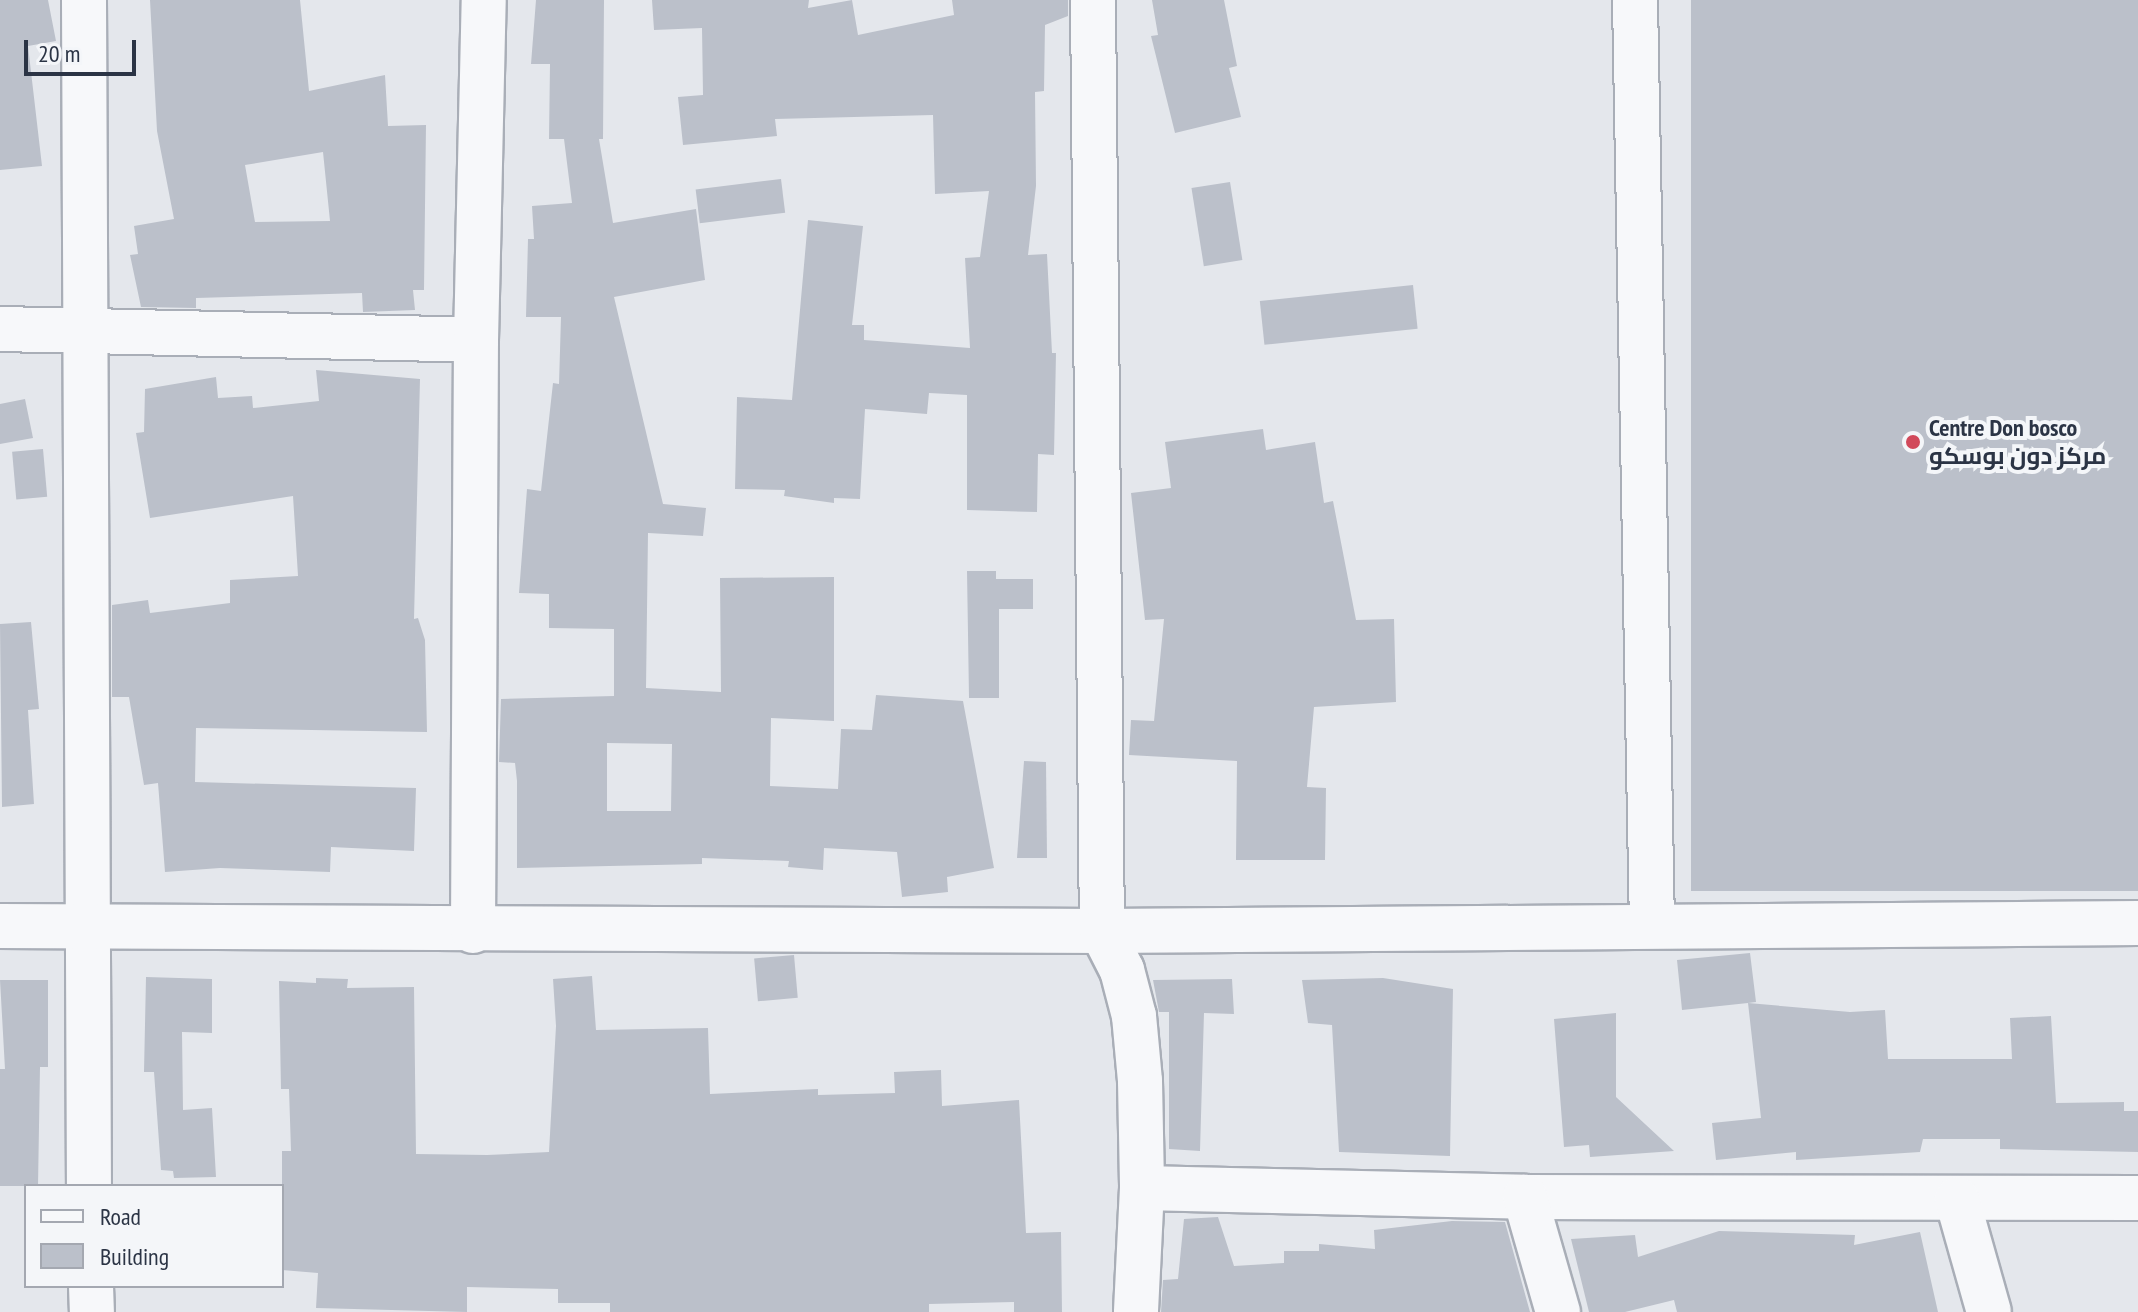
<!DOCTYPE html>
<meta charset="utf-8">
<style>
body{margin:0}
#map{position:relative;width:2138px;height:1312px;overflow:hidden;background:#e4e7ec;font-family:"PT Sans Narrow",Cairo,sans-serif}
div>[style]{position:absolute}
.building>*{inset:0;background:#bbc0ca;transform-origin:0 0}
.roads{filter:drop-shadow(2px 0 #a9aeb7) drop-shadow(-2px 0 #a9aeb7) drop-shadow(0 2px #a9aeb7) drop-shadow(0 -2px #a9aeb7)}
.minor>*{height:44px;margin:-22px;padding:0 22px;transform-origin:22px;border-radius:22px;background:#f7f8fa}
.dots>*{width:22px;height:22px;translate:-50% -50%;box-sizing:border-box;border:4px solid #f4f6f9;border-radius:50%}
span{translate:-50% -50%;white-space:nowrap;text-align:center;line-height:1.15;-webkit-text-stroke:8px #f4f6f9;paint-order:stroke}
.poi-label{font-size:24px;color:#2b3445;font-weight:700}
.left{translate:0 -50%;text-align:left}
.legend{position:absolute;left:24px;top:1184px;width:260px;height:104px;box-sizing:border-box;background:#f4f6f9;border:2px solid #a4a8b1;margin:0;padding:10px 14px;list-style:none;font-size:24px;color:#2b3445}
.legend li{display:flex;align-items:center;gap:16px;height:40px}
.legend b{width:40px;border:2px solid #a4a8b1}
.scale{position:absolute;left:24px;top:40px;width:112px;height:36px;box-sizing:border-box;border:4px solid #2b3445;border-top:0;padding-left:10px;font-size:24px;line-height:28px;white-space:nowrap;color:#2b3445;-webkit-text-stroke:6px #f4f6f9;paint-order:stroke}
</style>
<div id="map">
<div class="building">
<i style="clip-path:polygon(0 0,48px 0,56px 41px,28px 46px,42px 166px,0 170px)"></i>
<i style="clip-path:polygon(evenodd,150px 0,300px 0,309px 91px,385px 75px,388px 126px,426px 125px,424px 290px,413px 290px,415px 310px,363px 312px,362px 293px,196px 298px,196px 308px,141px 307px,130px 255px,138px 254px,134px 226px,174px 219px,157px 131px,150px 0,323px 152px,330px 221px,255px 222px,245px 165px,323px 152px)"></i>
<i style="clip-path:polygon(evenodd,536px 0,604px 0,603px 139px,599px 139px,613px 223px,696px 209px,705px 280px,614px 297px,663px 504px,706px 508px,703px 536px,648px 533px,646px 688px,721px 692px,720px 578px,834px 577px,834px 721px,771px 718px,770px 786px,838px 789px,841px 729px,872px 730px,876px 695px,963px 701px,994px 868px,947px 877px,948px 892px,902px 897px,897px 852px,824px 848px,823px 870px,788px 867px,789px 861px,702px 858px,702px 864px,517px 868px,517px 781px,515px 763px,499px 762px,501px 699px,614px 696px,614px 629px,549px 628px,549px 594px,519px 593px,527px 489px,541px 491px,553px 383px,559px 384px,561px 317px,526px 317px,528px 239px,534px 239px,532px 206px,572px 203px,564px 139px,549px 139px,550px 64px,531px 64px,536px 0,607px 743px,672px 744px,671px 811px,607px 811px,607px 743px)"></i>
<i style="clip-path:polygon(652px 0,809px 0,808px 8px,852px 0,858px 35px,954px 15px,952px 0,1068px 0,1068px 16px,1045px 25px,1044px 91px,1035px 92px,1036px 186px,1028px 255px,1047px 254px,1052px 353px,1056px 353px,1054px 455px,1038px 454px,1037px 512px,967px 510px,967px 395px,929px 393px,927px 414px,865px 409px,860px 499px,834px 498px,834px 503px,784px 496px,785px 490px,735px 489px,737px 397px,792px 400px,808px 220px,863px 226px,852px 325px,864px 325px,864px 340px,970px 348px,965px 258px,980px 257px,989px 191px,935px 194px,933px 115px,775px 119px,777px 136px,683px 145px,678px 97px,703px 95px,702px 28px,654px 30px)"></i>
<i style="clip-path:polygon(1152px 0,1224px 0,1237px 66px,1229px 68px,1241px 117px,1175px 133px,1151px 36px,1158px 35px)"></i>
<i style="left:1691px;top:0;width:447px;height:891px"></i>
<i style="left:781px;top:179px;width:34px;height:86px;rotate:83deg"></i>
<i style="left:1230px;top:182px;width:79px;height:39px;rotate:81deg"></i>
<i style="left:1413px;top:285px;width:44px;height:154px;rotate:84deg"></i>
<i style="clip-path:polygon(316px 370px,420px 379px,414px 619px,418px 618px,425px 640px,427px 732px,196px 728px,195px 782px,416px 788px,414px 851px,331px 847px,330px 872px,220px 868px,165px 872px,158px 783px,144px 785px,129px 697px,112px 697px,112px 605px,148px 600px,150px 613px,230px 603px,230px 580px,298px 576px,293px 496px,150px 518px,136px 433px,144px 432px,145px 389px,216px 377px,218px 398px,252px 396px,253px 408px,319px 401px)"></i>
<i style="clip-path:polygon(25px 399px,33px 438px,0 444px,0 404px)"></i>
<i style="clip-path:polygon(1263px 429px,1266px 450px,1315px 442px,1324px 503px,1333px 501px,1356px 620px,1394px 619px,1396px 702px,1314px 707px,1307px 787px,1326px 788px,1325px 860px,1236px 860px,1237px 761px,1129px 755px,1131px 720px,1154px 721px,1164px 619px,1145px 620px,1131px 493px,1171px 488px,1165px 442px)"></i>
<i style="left:43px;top:449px;width:48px;height:31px;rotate:85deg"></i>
<i style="clip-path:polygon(967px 571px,996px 571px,996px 579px,1033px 579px,1033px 609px,999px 609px,999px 698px,969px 698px)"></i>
<i style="clip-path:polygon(31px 622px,39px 709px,28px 710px,34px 804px,2px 807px,0 624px)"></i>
<i style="clip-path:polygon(1024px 761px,1046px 762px,1047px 858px,1017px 858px)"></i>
<i style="clip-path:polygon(1750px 953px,1756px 1002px,1748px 1003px,1850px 1012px,1885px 1010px,1888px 1059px,2012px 1059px,2010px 1018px,2051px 1016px,2056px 1103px,2124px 1102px,2124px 1111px,2138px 1111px,2138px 1152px,2000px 1149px,2000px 1139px,1923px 1139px,1920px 1152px,1796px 1160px,1796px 1152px,1716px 1160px,1712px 1123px,1761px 1118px,1748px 1003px,1682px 1010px,1677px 960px)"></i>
<i style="left:794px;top:955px;width:43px;height:40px;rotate:85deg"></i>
<i style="clip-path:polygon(592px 976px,596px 1030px,708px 1028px,710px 1094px,818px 1089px,818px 1095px,895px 1093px,894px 1072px,941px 1070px,942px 1106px,1019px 1100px,1026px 1233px,1061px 1232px,1062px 1312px,1014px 1312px,1014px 1302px,929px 1304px,929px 1312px,610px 1312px,610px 1303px,558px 1303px,558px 1289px,467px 1287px,467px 1312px,316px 1308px,318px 1273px,282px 1270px,282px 1151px,291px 1151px,289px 1089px,281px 1089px,279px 981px,316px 983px,316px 978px,348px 979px,347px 988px,414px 987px,416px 1154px,487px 1155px,549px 1152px,556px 1026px,553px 979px)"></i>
<i style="clip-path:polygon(146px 977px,212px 979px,212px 1033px,182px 1032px,183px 1110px,212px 1108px,216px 1177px,174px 1178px,173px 1171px,161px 1170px,154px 1072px,144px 1072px)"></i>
<i style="clip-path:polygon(1383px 978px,1453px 989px,1450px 1156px,1339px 1152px,1332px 1025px,1308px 1023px,1302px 980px)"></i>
<i style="clip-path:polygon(1232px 979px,1234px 1014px,1204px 1013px,1200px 1151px,1169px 1149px,1169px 1012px,1159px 1012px,1153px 980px)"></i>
<i style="clip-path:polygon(0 980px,48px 980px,48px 1067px,40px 1067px,38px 1186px,0 1186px,0 1069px,5px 1069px)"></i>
<i style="clip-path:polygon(1616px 1013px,1616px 1097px,1674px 1151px,1590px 1157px,1589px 1145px,1564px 1147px,1554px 1019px)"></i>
<i style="clip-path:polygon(1218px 1217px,1234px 1266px,1284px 1263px,1284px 1251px,1319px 1251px,1319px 1244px,1375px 1249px,1374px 1230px,1452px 1221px,1505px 1222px,1530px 1312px,1161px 1312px,1163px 1280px,1178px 1279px,1184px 1219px)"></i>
<i style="clip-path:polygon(1719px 1231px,1855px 1235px,1854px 1245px,1920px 1232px,1938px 1312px,1677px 1312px,1674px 1300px,1625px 1312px,1589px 1312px,1571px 1239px,1635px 1235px,1638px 1257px)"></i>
</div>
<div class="roads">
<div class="minor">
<i style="left:84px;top:0;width:1186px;rotate:89.76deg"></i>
<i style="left:1093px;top:0;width:931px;rotate:89.45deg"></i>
<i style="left:1102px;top:931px;width:44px;rotate:62.9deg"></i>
<i style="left:1122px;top:970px;width:48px;rotate:75.4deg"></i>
<i style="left:1134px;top:1016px;width:65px;rotate:84.7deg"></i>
<i style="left:1140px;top:1081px;width:107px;rotate:88.9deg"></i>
<i style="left:1142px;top:1188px;width:124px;rotate:92.8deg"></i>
<i style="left:1635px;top:0;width:924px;rotate:88.95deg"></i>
<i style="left:0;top:329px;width:476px;rotate:1.3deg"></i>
<i style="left:0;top:926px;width:1102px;rotate:0.26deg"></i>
<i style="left:1102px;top:931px;width:1036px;rotate:-0.44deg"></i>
<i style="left:473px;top:931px;width:591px;rotate:-89.71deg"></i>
<i style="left:476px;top:340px;width:340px;rotate:-88.7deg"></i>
<i style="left:1142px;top:1188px;width:383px;rotate:1.3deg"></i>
<i style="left:1525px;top:1197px;width:613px;rotate:0.09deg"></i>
<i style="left:1525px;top:1197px;width:120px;rotate:74deg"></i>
<i style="left:1957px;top:1199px;width:117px;rotate:74.2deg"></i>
<i style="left:91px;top:1286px;width:26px;rotate:88deg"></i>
</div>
</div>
<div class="dots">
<i style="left:1913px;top:442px;background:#d1495b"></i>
</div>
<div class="poi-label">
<span class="left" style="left:1929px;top:442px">Centre Don bosco<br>مركز دون بوسكو</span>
</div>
<ul class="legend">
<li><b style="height:10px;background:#f7f8fa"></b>Road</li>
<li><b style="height:22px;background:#bbc0ca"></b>Building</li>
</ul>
<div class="scale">20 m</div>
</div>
